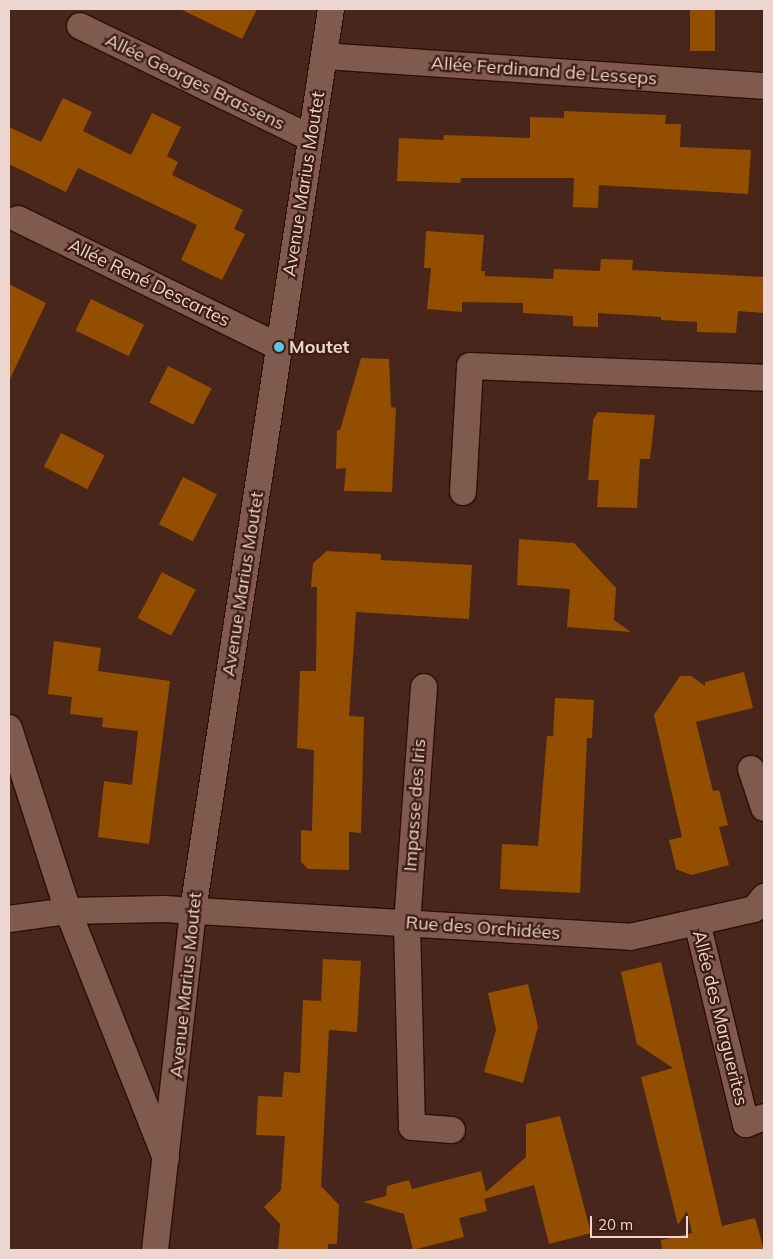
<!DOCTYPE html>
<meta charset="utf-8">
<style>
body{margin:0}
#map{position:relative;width:773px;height:1259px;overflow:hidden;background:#48261c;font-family:Mulish,sans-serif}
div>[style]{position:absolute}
.building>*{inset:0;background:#944e00;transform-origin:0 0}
.roads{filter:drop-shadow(1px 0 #2c0e05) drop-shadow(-1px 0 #2c0e05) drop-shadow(0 1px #2c0e05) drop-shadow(0 -1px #2c0e05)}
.street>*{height:26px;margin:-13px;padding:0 13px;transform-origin:13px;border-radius:13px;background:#805a4e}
.dots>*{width:14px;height:14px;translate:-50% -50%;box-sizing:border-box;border:2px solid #3d1c12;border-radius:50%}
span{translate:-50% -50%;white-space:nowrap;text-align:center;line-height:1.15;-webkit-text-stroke:4.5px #3d1c12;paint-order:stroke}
.street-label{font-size:18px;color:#ecd6cf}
.poi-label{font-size:18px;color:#ecd6cf;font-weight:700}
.left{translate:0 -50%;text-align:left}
.frame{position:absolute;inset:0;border:10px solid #ecd6cf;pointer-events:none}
.scale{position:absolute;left:590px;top:1216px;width:98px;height:22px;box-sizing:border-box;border:2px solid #ecd6cf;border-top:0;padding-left:6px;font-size:15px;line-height:18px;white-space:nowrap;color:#ecd6cf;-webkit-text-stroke:4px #3d1c12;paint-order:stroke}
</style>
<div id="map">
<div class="building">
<i style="clip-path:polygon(180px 9px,257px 9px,242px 39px)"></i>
<i style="left:690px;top:9px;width:25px;height:42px"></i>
<i style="clip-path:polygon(63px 98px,92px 112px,83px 131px,131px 155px,152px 113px,181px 127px,167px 156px,178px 162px,172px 175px,243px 210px,234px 229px,245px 234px,222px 280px,181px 260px,197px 225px,78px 168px,66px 192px,9px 164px,9px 127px,41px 142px)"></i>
<i style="clip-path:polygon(564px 111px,666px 115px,665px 124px,681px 124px,680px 147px,751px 150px,748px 194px,599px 185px,598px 208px,573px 207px,574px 178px,461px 178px,460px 183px,397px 181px,399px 138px,443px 140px,444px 135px,530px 138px,530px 117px,564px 118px)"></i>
<i style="clip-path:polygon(426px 231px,484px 235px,481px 271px,485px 271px,485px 276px,553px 279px,554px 269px,600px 271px,601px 259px,633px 260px,632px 270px,764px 277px,764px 313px,738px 311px,736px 333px,697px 332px,697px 322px,661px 320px,661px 317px,598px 313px,598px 327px,573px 326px,573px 316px,523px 313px,523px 303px,462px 302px,462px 312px,427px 309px,431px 268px,424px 268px)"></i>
<i style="clip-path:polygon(9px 284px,46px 303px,9px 381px)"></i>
<i style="left:91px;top:299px;width:59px;height:35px;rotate:26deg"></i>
<i style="clip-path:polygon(361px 358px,389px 359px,391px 407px,396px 408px,392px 492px,344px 491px,346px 468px,336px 469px,337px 430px,340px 430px)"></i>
<i style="left:168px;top:366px;width:49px;height:41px;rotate:27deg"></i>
<i style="clip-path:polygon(598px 412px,655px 415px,650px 459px,640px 459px,637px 508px,597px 507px,599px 480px,588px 480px,593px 420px)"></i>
<i style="left:61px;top:433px;width:49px;height:38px;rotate:27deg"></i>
<i style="left:183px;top:477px;width:38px;height:53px;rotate:27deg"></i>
<i style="clip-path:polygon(519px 539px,574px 543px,616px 588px,614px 620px,631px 632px,567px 627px,570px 589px,517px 585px)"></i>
<i style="clip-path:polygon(327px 551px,381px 554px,381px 560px,472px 565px,469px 619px,356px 612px,349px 716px,364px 717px,361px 833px,349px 832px,349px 870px,308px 869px,301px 862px,301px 830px,312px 831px,314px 750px,297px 748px,300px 671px,316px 671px,317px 587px,311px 587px,313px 563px)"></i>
<i style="left:162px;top:572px;width:38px;height:52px;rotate:28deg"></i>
<i style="clip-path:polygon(54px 641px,101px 648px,98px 671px,170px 681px,149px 844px,98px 837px,104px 781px,132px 785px,138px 731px,102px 727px,103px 718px,70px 714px,72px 697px,48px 694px)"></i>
<i style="clip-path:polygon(744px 672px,753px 708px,696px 722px,713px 791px,719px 790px,728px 825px,719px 827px,729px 865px,691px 875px,676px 869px,669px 840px,682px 837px,654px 715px,680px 676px,691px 676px,705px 686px,705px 682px)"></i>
<i style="clip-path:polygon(555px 698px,594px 700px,592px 738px,587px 738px,580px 893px,500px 889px,502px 844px,538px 846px,547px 736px,553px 736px)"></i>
<i style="clip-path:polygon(323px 959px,361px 961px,357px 1032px,329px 1030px,321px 1186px,339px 1205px,337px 1244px,328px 1244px,328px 1250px,278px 1250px,280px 1224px,264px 1207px,281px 1190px,285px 1136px,256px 1135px,258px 1096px,282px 1097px,284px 1072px,300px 1073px,303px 1000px,321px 1001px)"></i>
<i style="clip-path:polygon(661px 962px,722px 1226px,755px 1218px,764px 1250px,662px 1250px,661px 1240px,692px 1233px,687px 1211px,678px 1225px,641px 1077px,673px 1068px,637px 1044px,621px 972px)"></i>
<i style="clip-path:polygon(528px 984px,538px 1027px,523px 1083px,484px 1072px,496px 1030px,488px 993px)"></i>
<i style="clip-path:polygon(560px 1116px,591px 1233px,549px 1244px,534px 1185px,484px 1199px,487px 1211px,459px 1218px,464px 1237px,413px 1250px,404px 1214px,363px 1202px,386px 1196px,387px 1186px,409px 1180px,412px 1189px,481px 1171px,486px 1192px,526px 1157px,526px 1124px)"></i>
</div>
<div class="roads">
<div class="street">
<i style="left:80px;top:26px;width:257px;rotate:25.9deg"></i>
<i style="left:324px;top:56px;width:441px;rotate:3.9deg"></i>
<i style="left:18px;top:219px;width:291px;rotate:26.1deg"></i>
<i style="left:463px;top:492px;width:126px;rotate:-86.8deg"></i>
<i style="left:470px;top:366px;width:294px;rotate:2.3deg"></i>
<i style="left:424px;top:687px;width:237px;rotate:94.1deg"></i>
<i style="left:407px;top:923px;width:204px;rotate:88.6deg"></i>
<i style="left:412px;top:1127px;width:40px;rotate:4.3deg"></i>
<i style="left:9px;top:728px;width:192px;rotate:72.1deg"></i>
<i style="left:68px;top:911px;width:266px;rotate:68.4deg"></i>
<i style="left:751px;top:769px;width:41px;rotate:71.6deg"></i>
<i style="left:9px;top:919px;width:60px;rotate:-7.7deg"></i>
<i style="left:68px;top:911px;width:96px;rotate:-1.2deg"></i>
<i style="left:164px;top:909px;width:467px;rotate:3.4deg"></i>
<i style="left:630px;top:937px;width:127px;rotate:-12.7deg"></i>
<i style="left:754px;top:909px;width:16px;rotate:-50deg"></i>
<i style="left:697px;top:922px;width:208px;rotate:76.4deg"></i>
<i style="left:746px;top:1124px;width:19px;rotate:-21deg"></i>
<i style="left:155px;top:1250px;width:342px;rotate:-83.6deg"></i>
<i style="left:193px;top:910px;width:912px;rotate:-81.29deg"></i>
</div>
</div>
<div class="dots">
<i style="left:279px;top:347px;background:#59c8e5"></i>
</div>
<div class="street-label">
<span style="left:544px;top:71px;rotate:4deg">Allée Ferdinand de Lesseps</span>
<span style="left:195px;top:82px;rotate:26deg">Allée Georges Brassens</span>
<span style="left:304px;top:184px;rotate:-81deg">Avenue Marius Moutet</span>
<span style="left:149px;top:283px;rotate:26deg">Allée René Descartes</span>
<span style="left:243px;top:584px;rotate:-81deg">Avenue Marius Moutet</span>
<span style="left:415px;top:805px;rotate:-86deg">Impasse des Iris</span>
<span style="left:483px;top:928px;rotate:4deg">Rue des Orchidées</span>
<span style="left:186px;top:985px;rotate:-84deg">Avenue Marius Moutet</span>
<span style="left:720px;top:1018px;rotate:76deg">Allée des Marguerites</span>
</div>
<div class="poi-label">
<span class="left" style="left:289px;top:347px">Moutet</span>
</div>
<div class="frame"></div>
<div class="scale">20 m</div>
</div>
